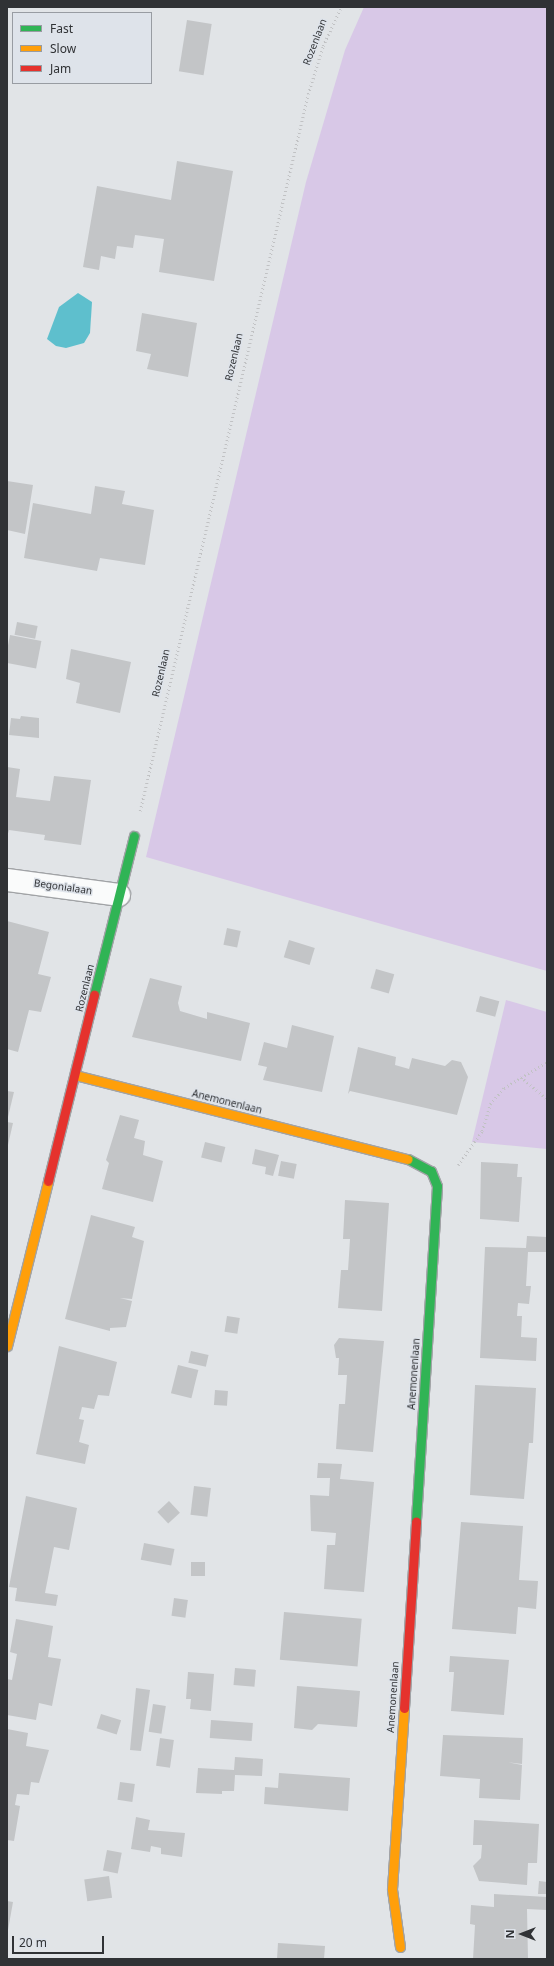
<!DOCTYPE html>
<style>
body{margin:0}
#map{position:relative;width:554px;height:1966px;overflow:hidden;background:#e1e4e7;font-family:"Noto Sans",sans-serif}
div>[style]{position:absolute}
.green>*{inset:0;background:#d8c8e7}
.water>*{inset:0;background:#5ebfcd}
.building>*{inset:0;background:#c3c5c7;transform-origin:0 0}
.path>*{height:2.5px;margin-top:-1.25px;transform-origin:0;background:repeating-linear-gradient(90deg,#c1c2c4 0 1px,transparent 0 4px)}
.roads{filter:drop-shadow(1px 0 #a1a3a6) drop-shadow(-1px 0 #a1a3a6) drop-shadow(0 1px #a1a3a6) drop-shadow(0 -1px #a1a3a6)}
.street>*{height:22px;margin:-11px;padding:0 11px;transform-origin:11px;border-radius:11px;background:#fafbfb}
.fast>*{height:9px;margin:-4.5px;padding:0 4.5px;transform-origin:4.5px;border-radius:4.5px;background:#30b455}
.slow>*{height:9px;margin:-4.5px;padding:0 4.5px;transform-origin:4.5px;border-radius:4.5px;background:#ff9f0a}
.jam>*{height:9px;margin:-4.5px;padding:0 4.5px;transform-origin:4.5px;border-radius:4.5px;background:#e5322d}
span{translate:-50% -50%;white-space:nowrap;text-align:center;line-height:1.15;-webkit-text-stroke:3px #dee3ea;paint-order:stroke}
.street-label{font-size:10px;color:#303235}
.frame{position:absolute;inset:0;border:8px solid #303235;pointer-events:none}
.legend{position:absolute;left:12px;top:12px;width:140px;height:72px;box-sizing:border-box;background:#dee3ea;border:1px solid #989ca2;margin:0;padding:5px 7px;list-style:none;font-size:12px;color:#303235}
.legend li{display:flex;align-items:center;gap:8px;height:20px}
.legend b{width:20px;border:1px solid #989ca2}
.north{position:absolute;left:502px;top:1914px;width:40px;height:40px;-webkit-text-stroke:3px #dee3ea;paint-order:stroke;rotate:270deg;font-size:11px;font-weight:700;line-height:16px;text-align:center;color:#303235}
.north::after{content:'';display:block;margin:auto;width:14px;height:18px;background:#303235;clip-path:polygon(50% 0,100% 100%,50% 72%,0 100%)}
.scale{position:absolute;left:12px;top:1936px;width:92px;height:18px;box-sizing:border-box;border:2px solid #303235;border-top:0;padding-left:5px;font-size:12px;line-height:14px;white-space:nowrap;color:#303235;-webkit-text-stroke:3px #dee3ea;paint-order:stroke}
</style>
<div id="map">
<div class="green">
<i style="clip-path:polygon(364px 7px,547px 7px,547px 971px,146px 857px,306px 182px,345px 50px)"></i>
<i style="clip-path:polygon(506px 1000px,547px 1012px,547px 1149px,472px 1142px)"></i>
</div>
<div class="water">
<i style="clip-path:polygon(78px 293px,92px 302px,90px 333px,84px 343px,66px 348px,56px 346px,47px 339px,59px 307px)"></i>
</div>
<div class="building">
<i style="left:187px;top:20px;width:25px;height:52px;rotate:9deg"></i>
<i style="clip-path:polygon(177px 161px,233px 171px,214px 281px,159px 272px,164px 239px,135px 235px,133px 248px,117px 246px,115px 259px,101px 256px,99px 270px,83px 267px,97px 186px,171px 200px)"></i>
<i style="clip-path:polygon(142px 313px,197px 323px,188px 377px,147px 369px,151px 354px,136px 351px)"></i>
<i style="clip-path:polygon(7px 481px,33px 485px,25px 534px,7px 530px)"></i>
<i style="clip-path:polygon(95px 486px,125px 491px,122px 504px,154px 510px,145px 565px,100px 558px,97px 571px,24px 558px,33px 503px,91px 514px)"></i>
<i style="left:17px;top:622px;width:21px;height:13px;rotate:11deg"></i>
<i style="left:10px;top:635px;width:32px;height:28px;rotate:11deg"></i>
<i style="clip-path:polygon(71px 649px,131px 662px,120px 713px,76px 703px,80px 683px,66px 679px)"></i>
<i style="clip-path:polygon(21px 716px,39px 718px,39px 738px,9px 735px,11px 718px,20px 719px)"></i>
<i style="clip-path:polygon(7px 767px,20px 769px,16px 797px,50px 801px,54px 776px,91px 780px,81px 845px,44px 840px,45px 835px,9px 830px,7px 837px)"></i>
<i style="clip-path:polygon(7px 921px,49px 932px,38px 974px,51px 977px,41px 1012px,29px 1010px,18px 1052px,7px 1049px)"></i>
<i style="left:227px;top:928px;width:14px;height:17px;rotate:12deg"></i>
<i style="left:289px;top:940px;width:27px;height:18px;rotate:17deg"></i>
<i style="left:376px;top:969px;width:19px;height:20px;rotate:16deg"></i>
<i style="clip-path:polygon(150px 978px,182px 986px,178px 1003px,180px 1011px,207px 1019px,207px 1012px,250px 1023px,241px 1061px,132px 1037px)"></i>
<i style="left:480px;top:996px;width:20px;height:16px;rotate:15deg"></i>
<i style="clip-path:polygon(292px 1025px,334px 1036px,322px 1092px,263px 1080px,267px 1067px,258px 1065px,264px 1042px,287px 1048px)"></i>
<i style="clip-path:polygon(358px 1047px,396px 1057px,395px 1065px,409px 1069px,412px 1058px,445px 1066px,452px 1060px,461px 1062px,468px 1077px,457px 1115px,350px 1091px,348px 1094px)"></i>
<i style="clip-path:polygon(7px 1091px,14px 1092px,8px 1117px,7px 1116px)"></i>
<i style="clip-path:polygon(120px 1115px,139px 1120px,134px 1138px,145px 1141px,143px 1155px,163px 1161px,153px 1202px,102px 1189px,109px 1163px,106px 1160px)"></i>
<i style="clip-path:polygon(7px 1122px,13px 1123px,8px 1145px,7px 1144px)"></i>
<i style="left:205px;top:1142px;width:21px;height:16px;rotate:14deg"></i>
<i style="clip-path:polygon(255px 1149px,279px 1155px,273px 1176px,265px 1174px,266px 1167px,252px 1164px)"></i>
<i style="left:281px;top:1161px;width:16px;height:15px;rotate:11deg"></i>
<i style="clip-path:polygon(481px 1162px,518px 1164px,517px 1177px,522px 1177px,519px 1222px,480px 1219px)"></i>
<i style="clip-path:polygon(345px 1200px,389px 1203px,382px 1311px,338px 1308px,341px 1270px,348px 1270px,349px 1255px,350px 1239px,343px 1239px)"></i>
<i style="clip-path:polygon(91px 1215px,135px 1227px,132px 1237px,144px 1241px,132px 1299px,120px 1298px,132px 1301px,126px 1327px,110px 1328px,110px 1331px,65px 1319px)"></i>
<i style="clip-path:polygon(527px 1236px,547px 1237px,547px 1252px,528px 1252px,526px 1286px,531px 1286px,529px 1304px,518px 1303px,517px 1316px,522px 1316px,521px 1337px,537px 1338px,536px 1361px,480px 1358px,485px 1247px,526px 1248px)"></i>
<i style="left:227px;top:1316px;width:13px;height:16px;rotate:9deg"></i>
<i style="clip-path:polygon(339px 1338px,384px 1341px,373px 1452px,336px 1449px,339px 1404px,345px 1404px,347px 1375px,338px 1375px,339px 1358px,336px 1358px,334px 1345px)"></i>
<i style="clip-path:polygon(59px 1346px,117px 1362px,109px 1396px,98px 1395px,94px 1409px,82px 1407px,79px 1419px,84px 1420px,79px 1442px,89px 1445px,85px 1464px,36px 1454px)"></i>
<i style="left:191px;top:1351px;width:18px;height:12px;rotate:13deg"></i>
<i style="left:178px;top:1365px;width:21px;height:29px;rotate:14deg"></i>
<i style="clip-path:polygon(475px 1385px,536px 1388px,533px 1443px,529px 1443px,524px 1499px,470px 1495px)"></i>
<i style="left:215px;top:1390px;width:13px;height:15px;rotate:4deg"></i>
<i style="clip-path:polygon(318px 1463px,342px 1464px,340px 1479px,374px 1482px,364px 1592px,324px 1589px,327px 1545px,335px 1545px,336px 1533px,311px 1531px,310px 1495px,329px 1496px,330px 1478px,317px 1478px)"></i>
<i style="left:194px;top:1486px;width:17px;height:29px;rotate:7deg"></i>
<i style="clip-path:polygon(26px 1496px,77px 1508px,69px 1550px,54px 1547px,45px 1593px,58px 1595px,56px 1606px,15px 1601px,17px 1588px,9px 1587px)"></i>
<i style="left:169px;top:1501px;width:16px;height:16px;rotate:47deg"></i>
<i style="clip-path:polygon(461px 1522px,523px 1526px,519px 1580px,538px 1581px,536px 1609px,518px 1607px,516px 1634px,452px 1629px)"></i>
<i style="left:144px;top:1543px;width:31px;height:17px;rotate:11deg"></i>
<i style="left:191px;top:1562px;width:14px;height:14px"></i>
<i style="left:174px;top:1598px;width:14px;height:18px;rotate:8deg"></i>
<i style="left:284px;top:1612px;width:78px;height:48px;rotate:5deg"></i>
<i style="clip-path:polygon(16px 1619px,53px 1626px,48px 1657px,61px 1659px,52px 1706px,39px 1703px,36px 1720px,7px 1715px,7px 1679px,12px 1680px,17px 1654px,10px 1652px)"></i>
<i style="clip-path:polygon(450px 1656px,509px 1660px,504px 1715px,451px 1711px,454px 1672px,449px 1672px)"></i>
<i style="left:235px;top:1668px;width:21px;height:17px;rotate:5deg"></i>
<i style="clip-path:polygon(188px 1672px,214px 1674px,211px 1711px,190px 1709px,191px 1699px,186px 1699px)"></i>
<i style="clip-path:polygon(297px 1686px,360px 1691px,357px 1727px,318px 1724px,312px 1730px,294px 1728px)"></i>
<i style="clip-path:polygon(136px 1688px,150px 1690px,141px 1751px,130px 1750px)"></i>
<i style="left:153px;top:1704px;width:13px;height:28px;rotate:9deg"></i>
<i style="left:101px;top:1714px;width:21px;height:15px;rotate:17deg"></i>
<i style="left:211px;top:1720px;width:42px;height:18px;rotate:4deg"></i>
<i style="clip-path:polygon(7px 1729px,28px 1733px,26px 1746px,49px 1750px,39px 1783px,31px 1782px,29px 1795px,17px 1794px,15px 1805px,20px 1806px,14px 1841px,7px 1840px)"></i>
<i style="clip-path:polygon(443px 1735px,523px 1738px,522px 1764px,507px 1762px,522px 1765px,520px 1800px,479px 1798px,480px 1779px,440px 1776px)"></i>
<i style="left:160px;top:1738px;width:14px;height:28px;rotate:8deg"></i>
<i style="clip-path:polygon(235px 1757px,263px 1759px,262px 1776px,235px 1775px,234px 1791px,222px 1791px,222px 1794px,196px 1793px,198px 1768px,234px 1770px)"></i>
<i style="clip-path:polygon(279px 1773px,350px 1778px,348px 1811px,264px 1804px,265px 1787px,278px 1788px)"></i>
<i style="left:120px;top:1782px;width:15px;height:18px;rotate:8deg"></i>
<i style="clip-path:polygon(136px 1817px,150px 1820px,148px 1830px,185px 1833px,182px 1857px,161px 1854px,161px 1848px,151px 1846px,150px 1852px,131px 1849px)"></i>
<i style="clip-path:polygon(474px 1820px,539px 1824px,537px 1863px,528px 1863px,527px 1885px,479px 1881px,473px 1866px,481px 1858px,482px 1845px,473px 1845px)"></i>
<i style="left:107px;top:1850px;width:15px;height:21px;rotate:11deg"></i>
<i style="left:109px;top:1876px;width:22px;height:25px;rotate:82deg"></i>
<i style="clip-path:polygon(539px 1881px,547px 1882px,547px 1894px,538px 1894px)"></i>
<i style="clip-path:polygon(494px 1894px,547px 1897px,547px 1910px,527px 1909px,528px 1959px,473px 1959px,475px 1925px,470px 1924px,471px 1905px,494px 1907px)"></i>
<i style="clip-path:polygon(7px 1901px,13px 1902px,8px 1930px,7px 1930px)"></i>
<i style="clip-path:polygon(278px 1943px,325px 1946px,324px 1959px,277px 1959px)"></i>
</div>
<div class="path">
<i style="left:140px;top:811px;width:736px;rotate:-76.81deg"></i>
<i style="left:308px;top:94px;width:50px;rotate:-72.6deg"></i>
<i style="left:323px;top:46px;width:43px;rotate:-65.2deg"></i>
<i style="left:521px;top:1077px;width:34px;rotate:40deg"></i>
<i style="left:458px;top:1165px;width:42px;rotate:-54.8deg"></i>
<i style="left:482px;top:1131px;width:28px;rotate:-73deg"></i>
<i style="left:490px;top:1104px;width:21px;rotate:-49deg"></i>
<i style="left:504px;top:1088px;width:50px;rotate:-31.2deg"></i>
</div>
<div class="roads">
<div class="street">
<i style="left:7px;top:880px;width:113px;rotate:7.6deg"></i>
</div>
<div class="fast">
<i style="left:94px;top:995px;width:164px;rotate:-75.9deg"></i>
<i style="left:408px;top:1159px;width:26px;rotate:28deg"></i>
<i style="left:431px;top:1171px;width:16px;rotate:68deg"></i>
<i style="left:437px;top:1186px;width:336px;rotate:93.6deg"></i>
</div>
<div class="slow">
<i style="left:75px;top:1075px;width:343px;rotate:14.2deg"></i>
<i style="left:7px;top:1346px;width:170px;rotate:-76deg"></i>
<i style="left:400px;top:1947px;width:59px;rotate:-97.9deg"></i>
<i style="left:392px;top:1889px;width:181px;rotate:-86.2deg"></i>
</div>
<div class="jam">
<i style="left:48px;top:1181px;width:192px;rotate:-76.1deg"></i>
<i style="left:404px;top:1708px;width:187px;rotate:-86.3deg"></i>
</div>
</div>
<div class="street-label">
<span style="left:315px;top:42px;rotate:-69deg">Rozenlaan</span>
<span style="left:234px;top:357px;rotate:-77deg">Rozenlaan</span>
<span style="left:161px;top:673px;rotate:-77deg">Rozenlaan</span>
<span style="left:63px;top:887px;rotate:8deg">Begonialaan</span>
<span style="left:85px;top:988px;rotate:-76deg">Rozenlaan</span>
<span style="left:227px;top:1102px;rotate:14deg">Anemonenlaan</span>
<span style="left:414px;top:1374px;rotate:-86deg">Anemonenlaan</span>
<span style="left:393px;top:1697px;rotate:-86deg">Anemonenlaan</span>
</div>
<div class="frame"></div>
<ul class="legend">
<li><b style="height:5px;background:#30b455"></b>Fast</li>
<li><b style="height:5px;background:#ff9f0a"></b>Slow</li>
<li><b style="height:5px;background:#e5322d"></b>Jam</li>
</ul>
<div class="north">N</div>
<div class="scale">20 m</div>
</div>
